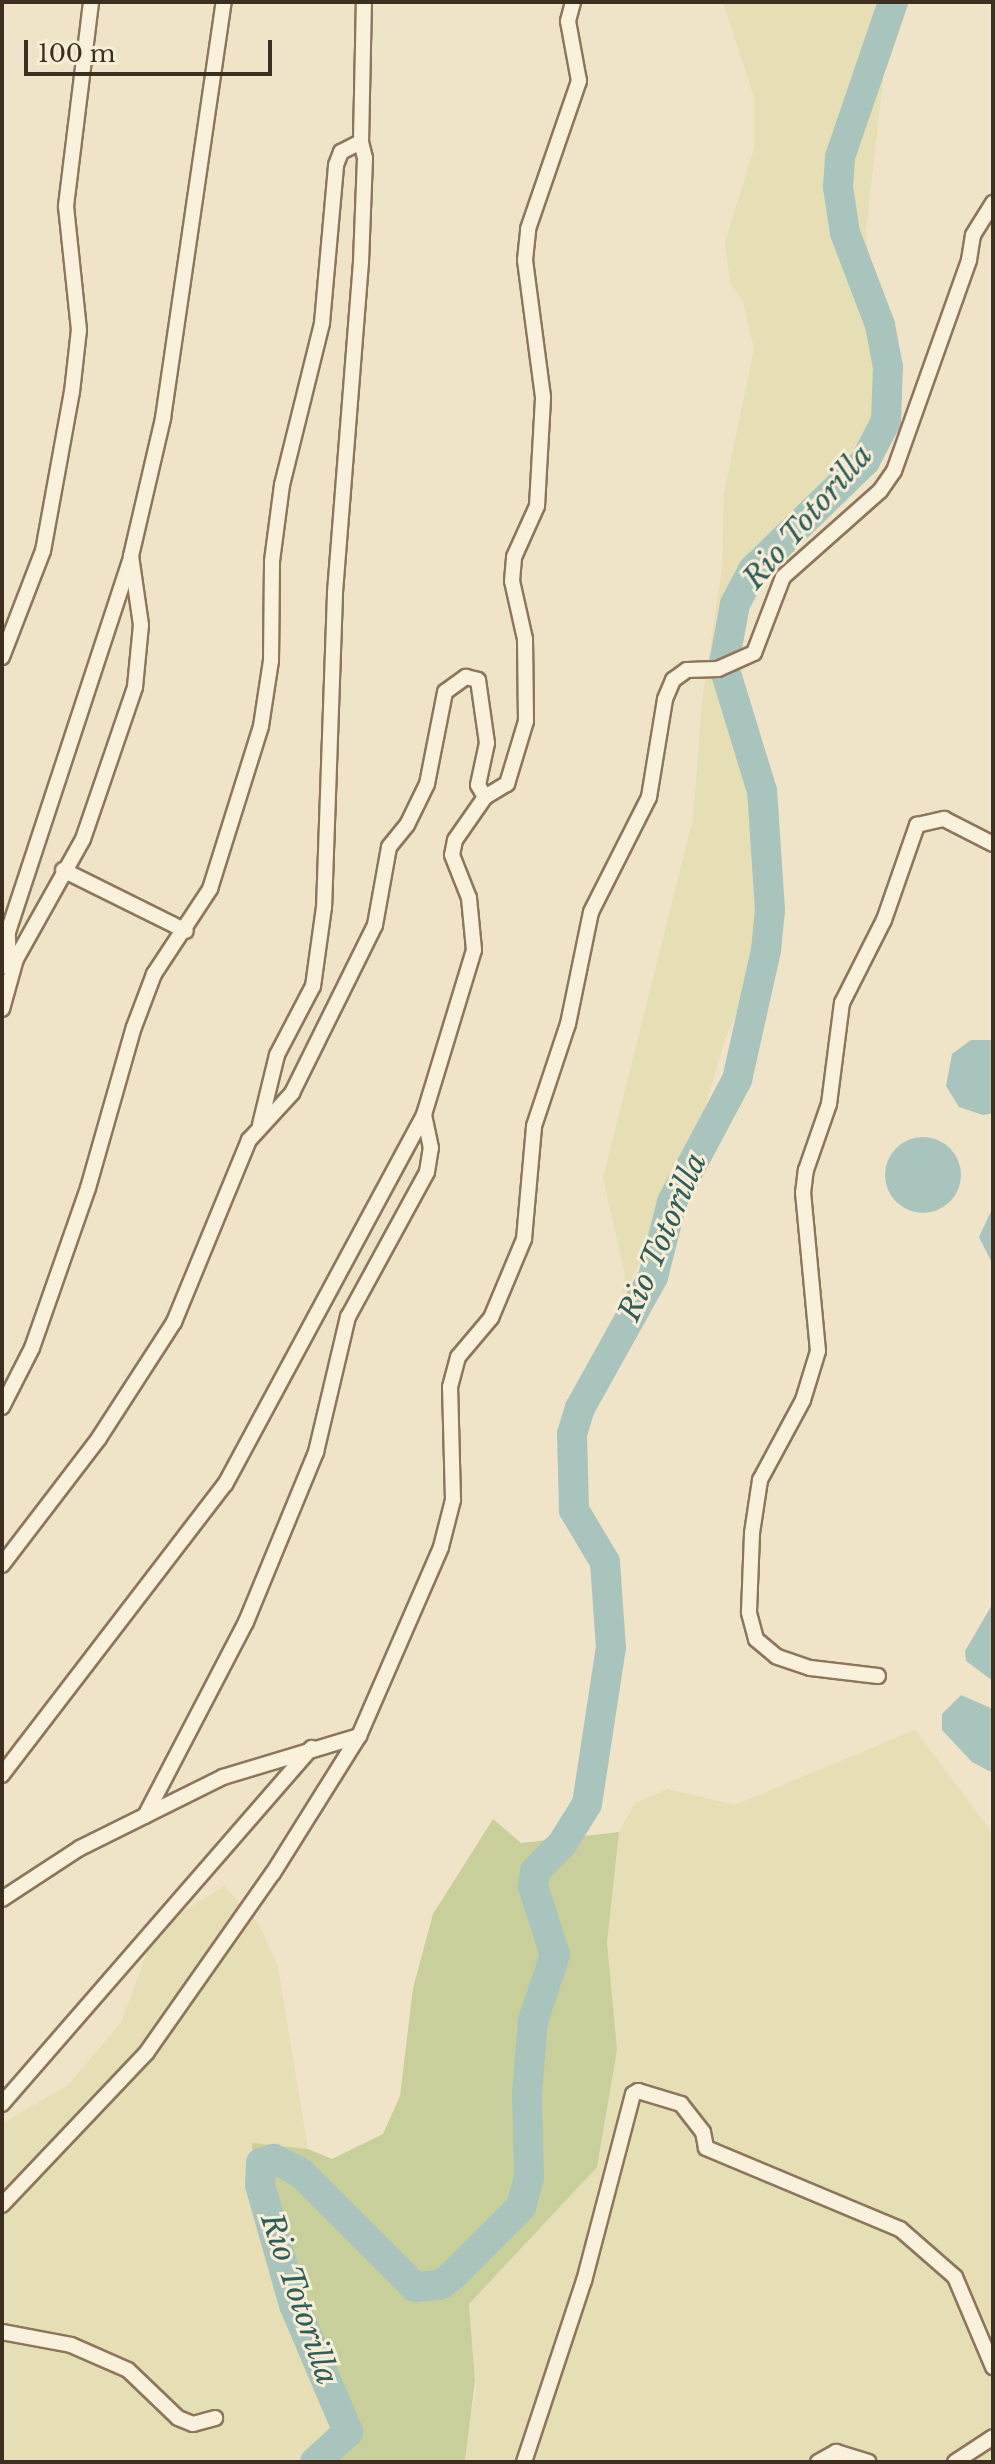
<!DOCTYPE html>
<style>
body{margin:0}
#map{position:relative;width:995px;height:2464px;overflow:hidden;background:#f0e4c8;font-family:"Libre Baskerville",serif}
div>[style]{position:absolute}
.farmland>*{inset:0;background:#e6deb5}
.green>*{inset:0;background:#c9cf9b}
.water>*{inset:0;background:#a9c4bc}
.round{border-radius:50%}
.river>*{height:30px;margin:-15px;padding:0 15px;transform-origin:15px;border-radius:15px;background:#a9c4bc}
.roads{filter:drop-shadow(2px 0 #8d765c) drop-shadow(-2px 0 #8d765c) drop-shadow(0 2px #8d765c) drop-shadow(0 -2px #8d765c)}
.minor>*{height:14px;margin:-7px;padding:0 7px;transform-origin:7px;border-radius:7px;background:#faf1dc}
span{translate:-50% -50%;white-space:nowrap;text-align:center;line-height:1.15;-webkit-text-stroke:6px #f7eed8;paint-order:stroke}
.water-label{font-size:30px;color:#2f5d5a;font-style:italic}
.frame{position:absolute;inset:0;border:4px solid #3d2e20;pointer-events:none}
.scale{position:absolute;left:24px;top:40px;width:248px;height:36px;box-sizing:border-box;border:4px solid #3d2e20;border-top:0;padding-left:10px;font-size:24px;line-height:28px;white-space:nowrap;color:#3d2e20;-webkit-text-stroke:6px #f7eed8;paint-order:stroke}
</style>
<div id="map">
<div class="farmland">
<i style="clip-path:polygon(723px 2px,899px 2px,891px 10px,866px 231px,872px 294px,894px 382px,855px 446px,752px 566px,727px 671px,757px 775px,771px 882px,757px 967px,725px 1039px,690px 1159px,621px 1301px,625px 1275px,603px 1178px,693px 819px,702px 702px,722px 568px,724px 493px,754px 349px,743px 301px,730px 283px,725px 242px,754px 149px,754px 97px)"></i>
<i style="clip-path:polygon(915px 1730px,993px 1834px,993px 2462px,460px 2462px,476px 2390px,469px 2304px,607px 1943px,619px 1832px,635px 1803px,668px 1789px,735px 1805px)"></i>
<i style="clip-path:polygon(224px 1886px,259px 1924px,278px 1967px,308px 2149px,252px 2144px,278px 2293px,325px 2367px,338px 2395px,340px 2429px,308px 2462px,2px 2462px,2px 2123px,67px 2086px,121px 2023px,156px 1928px)"></i>
</div>
<div class="green">
<i style="clip-path:polygon(493px 1819px,521px 1843px,619px 1832px,607px 1943px,617px 2050px,597px 2167px,469px 2304px,475px 2381px,465px 2460px,308px 2462px,340px 2429px,338px 2395px,278px 2293px,258px 2213px,252px 2143px,308px 2149px,332px 2159px,383px 2134px,400px 2096px,413px 1988px,433px 1914px)"></i>
</div>
<div class="water">
<i style="clip-path:polygon(971px 1040px,993px 1040px,993px 1113px,983px 1115px,959px 1107px,946px 1086px,952px 1054px)"></i>
<i class="round" style="left:885px;top:1137px;width:76px;height:76px"></i>
<i style="clip-path:polygon(993px 1207px,993px 1265px,979px 1237px)"></i>
<i style="clip-path:polygon(993px 1603px,993px 1681px,966px 1661px,965px 1651px)"></i>
<i style="clip-path:polygon(961px 1695px,993px 1709px,993px 1773px,972px 1762px,942px 1730px,942px 1714px)"></i>
</div>
<div class="river">
<i style="left:724px;top:664px;width:61px;rotate:-79.6deg"></i>
<i style="left:735px;top:604px;width:38px;rotate:-62deg"></i>
<i style="left:753px;top:570px;width:156px;rotate:-44.2deg"></i>
<i style="left:865px;top:461px;width:45px;rotate:-62.3deg"></i>
<i style="left:886px;top:421px;width:54px;rotate:-87.9deg"></i>
<i style="left:888px;top:367px;width:43px;rotate:-100.8deg"></i>
<i style="left:880px;top:325px;width:98px;rotate:-110.8deg"></i>
<i style="left:845px;top:233px;width:47px;rotate:-98.7deg"></i>
<i style="left:838px;top:187px;width:30px;rotate:-86deg"></i>
<i style="left:840px;top:157px;width:164px;rotate:-71.1deg"></i>
<i style="left:315px;top:2462px;width:45px;rotate:-42.3deg"></i>
<i style="left:348px;top:2432px;width:138px;rotate:-113deg"></i>
<i style="left:294px;top:2305px;width:125px;rotate:-105.8deg"></i>
<i style="left:260px;top:2185px;width:22px;rotate:-87deg"></i>
<i style="left:261px;top:2163px;width:14px;rotate:-17deg"></i>
<i style="left:274px;top:2159px;width:30px;rotate:27deg"></i>
<i style="left:301px;top:2173px;width:161px;rotate:45deg"></i>
<i style="left:415px;top:2287px;width:25px;rotate:-5deg"></i>
<i style="left:440px;top:2285px;width:15px;rotate:-37deg"></i>
<i style="left:452px;top:2276px;width:98px;rotate:-45deg"></i>
<i style="left:521px;top:2207px;width:31px;rotate:-75deg"></i>
<i style="left:529px;top:2177px;width:84px;rotate:-91.4deg"></i>
<i style="left:527px;top:2093px;width:72px;rotate:-85.2deg"></i>
<i style="left:533px;top:2021px;width:70px;rotate:-71.6deg"></i>
<i style="left:555px;top:1955px;width:72px;rotate:-107.7deg"></i>
<i style="left:533px;top:1886px;width:15px;rotate:-82deg"></i>
<i style="left:535px;top:1871px;width:38px;rotate:-45deg"></i>
<i style="left:562px;top:1844px;width:47px;rotate:-58deg"></i>
<i style="left:587px;top:1804px;width:158px;rotate:-81.3deg"></i>
<i style="left:611px;top:1648px;width:86px;rotate:-94deg"></i>
<i style="left:605px;top:1562px;width:61px;rotate:-120.8deg"></i>
<i style="left:574px;top:1510px;width:76px;rotate:-91.5deg"></i>
<i style="left:572px;top:1434px;width:27px;rotate:-73deg"></i>
<i style="left:580px;top:1408px;width:150px;rotate:-60.9deg"></i>
<i style="left:653px;top:1277px;width:77px;rotate:-75.8deg"></i>
<i style="left:672px;top:1202px;width:138px;rotate:-62deg"></i>
<i style="left:737px;top:1080px;width:133px;rotate:-77.4deg"></i>
<i style="left:766px;top:950px;width:40px;rotate:-84.3deg"></i>
<i style="left:770px;top:910px;width:119px;rotate:-93.8deg"></i>
<i style="left:762px;top:791px;width:127px;rotate:-107deg"></i>
</div>
<div class="roads">
<div class="minor">
<i style="left:361px;top:142px;width:140px;rotate:-88.8deg"></i>
<i style="left:2px;top:657px;width:114px;rotate:-68.9deg"></i>
<i style="left:43px;top:551px;width:162px;rotate:-79.7deg"></i>
<i style="left:72px;top:392px;width:62px;rotate:-83.6deg"></i>
<i style="left:79px;top:330px;width:125px;rotate:-96deg"></i>
<i style="left:66px;top:206px;width:206px;rotate:-83deg"></i>
<i style="left:485px;top:797px;width:26px;rotate:-31deg"></i>
<i style="left:507px;top:784px;width:66px;rotate:-73.2deg"></i>
<i style="left:526px;top:721px;width:82px;rotate:-90.7deg"></i>
<i style="left:525px;top:639px;width:59px;rotate:-102.6deg"></i>
<i style="left:512px;top:581px;width:24px;rotate:-85deg"></i>
<i style="left:514px;top:557px;width:56px;rotate:-65.7deg"></i>
<i style="left:537px;top:506px;width:109px;rotate:-86.8deg"></i>
<i style="left:543px;top:397px;width:138px;rotate:-97.5deg"></i>
<i style="left:525px;top:260px;width:31px;rotate:-84deg"></i>
<i style="left:528px;top:229px;width:157px;rotate:-71deg"></i>
<i style="left:579px;top:81px;width:61px;rotate:-100.4deg"></i>
<i style="left:568px;top:21px;width:20px;rotate:-75deg"></i>
<i style="left:63px;top:870px;width:137px;rotate:26.4deg"></i>
<i style="left:9px;top:968px;width:36px;rotate:-92deg"></i>
<i style="left:8px;top:932px;width:391px;rotate:-71.8deg"></i>
<i style="left:2px;top:1009px;width:52px;rotate:-74.4deg"></i>
<i style="left:16px;top:959px;width:137px;rotate:-60.8deg"></i>
<i style="left:83px;top:839px;width:161px;rotate:-71.1deg"></i>
<i style="left:135px;top:687px;width:62px;rotate:-84.5deg"></i>
<i style="left:141px;top:625px;width:70px;rotate:-98.2deg"></i>
<i style="left:131px;top:556px;width:142px;rotate:-76.9deg"></i>
<i style="left:163px;top:418px;width:420px;rotate:-81.7deg"></i>
<i style="left:2px;top:1407px;width:66px;rotate:-63deg"></i>
<i style="left:32px;top:1348px;width:170px;rotate:-70.7deg"></i>
<i style="left:88px;top:1188px;width:167px;rotate:-74.1deg"></i>
<i style="left:134px;top:1027px;width:57px;rotate:-69.3deg"></i>
<i style="left:154px;top:974px;width:102px;rotate:-56.6deg"></i>
<i style="left:210px;top:889px;width:171px;rotate:-72.6deg"></i>
<i style="left:261px;top:726px;width:66px;rotate:-81.3deg"></i>
<i style="left:271px;top:661px;width:100px;rotate:-89.4deg"></i>
<i style="left:272px;top:561px;width:77px;rotate:-82.5deg"></i>
<i style="left:282px;top:485px;width:167px;rotate:-76.1deg"></i>
<i style="left:322px;top:323px;width:159px;rotate:-84.9deg"></i>
<i style="left:336px;top:165px;width:14px;rotate:-69deg"></i>
<i style="left:341px;top:152px;width:22px;rotate:-27deg"></i>
<i style="left:361px;top:142px;width:16px;rotate:76deg"></i>
<i style="left:365px;top:158px;width:104px;rotate:92.2deg"></i>
<i style="left:361px;top:262px;width:333px;rotate:94.5deg"></i>
<i style="left:335px;top:594px;width:313px;rotate:92deg"></i>
<i style="left:324px;top:907px;width:80px;rotate:97.9deg"></i>
<i style="left:313px;top:986px;width:78px;rotate:117.6deg"></i>
<i style="left:277px;top:1055px;width:72px;rotate:103.7deg"></i>
<i style="left:2px;top:1565px;width:160px;rotate:-52.6deg"></i>
<i style="left:99px;top:1438px;width:138px;rotate:-57.1deg"></i>
<i style="left:174px;top:1322px;width:197px;rotate:-67.6deg"></i>
<i style="left:249px;top:1140px;width:64px;rotate:-47.5deg"></i>
<i style="left:292px;top:1093px;width:187px;rotate:-63.7deg"></i>
<i style="left:375px;top:925px;width:79px;rotate:-79.8deg"></i>
<i style="left:389px;top:847px;width:28px;rotate:-51deg"></i>
<i style="left:407px;top:825px;width:46px;rotate:-64deg"></i>
<i style="left:427px;top:784px;width:94px;rotate:-78.9deg"></i>
<i style="left:445px;top:692px;width:26px;rotate:-36deg"></i>
<i style="left:466px;top:677px;width:12px;rotate:14deg"></i>
<i style="left:478px;top:680px;width:64px;rotate:81.9deg"></i>
<i style="left:487px;top:743px;width:43px;rotate:102.1deg"></i>
<i style="left:478px;top:785px;width:14px;rotate:60deg"></i>
<i style="left:485px;top:797px;width:52px;rotate:124.9deg"></i>
<i style="left:455px;top:840px;width:15px;rotate:101deg"></i>
<i style="left:452px;top:855px;width:46px;rotate:68.4deg"></i>
<i style="left:469px;top:898px;width:52px;rotate:84.5deg"></i>
<i style="left:474px;top:950px;width:172px;rotate:106.9deg"></i>
<i style="left:424px;top:1115px;width:419px;rotate:118.3deg"></i>
<i style="left:225px;top:1484px;width:367px;rotate:127.5deg"></i>
<i style="left:878px;top:1676px;width:68px;rotate:-173.3deg"></i>
<i style="left:810px;top:1668px;width:36px;rotate:-161deg"></i>
<i style="left:776px;top:1656px;width:26px;rotate:-140deg"></i>
<i style="left:756px;top:1639px;width:28px;rotate:-105deg"></i>
<i style="left:749px;top:1612px;width:79px;rotate:-87.8deg"></i>
<i style="left:752px;top:1533px;width:54px;rotate:-81.4deg"></i>
<i style="left:760px;top:1480px;width:91px;rotate:-61.7deg"></i>
<i style="left:803px;top:1400px;width:51px;rotate:-73deg"></i>
<i style="left:818px;top:1351px;width:159px;rotate:-95.4deg"></i>
<i style="left:803px;top:1193px;width:23px;rotate:-83deg"></i>
<i style="left:806px;top:1170px;width:70px;rotate:-70.8deg"></i>
<i style="left:829px;top:1104px;width:102px;rotate:-82.7deg"></i>
<i style="left:842px;top:1003px;width:93px;rotate:-63.2deg"></i>
<i style="left:884px;top:920px;width:101px;rotate:-70.8deg"></i>
<i style="left:917px;top:825px;width:28px;rotate:-13deg"></i>
<i style="left:944px;top:819px;width:55px;rotate:27deg"></i>
<i style="left:145px;top:1816px;width:219px;rotate:-62.5deg"></i>
<i style="left:246px;top:1622px;width:184px;rotate:-67.6deg"></i>
<i style="left:316px;top:1452px;width:139px;rotate:-76.7deg"></i>
<i style="left:348px;top:1317px;width:165px;rotate:-61.4deg"></i>
<i style="left:427px;top:1172px;width:24px;rotate:-81deg"></i>
<i style="left:431px;top:1148px;width:34px;rotate:-102deg"></i>
<i style="left:2px;top:1899px;width:93px;rotate:-33.2deg"></i>
<i style="left:80px;top:1848px;width:160px;rotate:-26.4deg"></i>
<i style="left:223px;top:1777px;width:142px;rotate:-16.8deg"></i>
<i style="left:2px;top:2104px;width:472px;rotate:-49deg"></i>
<i style="left:2px;top:2205px;width:211px;rotate:-46.5deg"></i>
<i style="left:147px;top:2052px;width:219px;rotate:-54.9deg"></i>
<i style="left:273px;top:1873px;width:162px;rotate:-57.9deg"></i>
<i style="left:359px;top:1736px;width:206px;rotate:-66.5deg"></i>
<i style="left:441px;top:1547px;width:49px;rotate:-75.7deg"></i>
<i style="left:453px;top:1500px;width:113px;rotate:-91.5deg"></i>
<i style="left:450px;top:1387px;width:31px;rotate:-75deg"></i>
<i style="left:458px;top:1357px;width:51px;rotate:-49.8deg"></i>
<i style="left:491px;top:1318px;width:86px;rotate:-67.3deg"></i>
<i style="left:524px;top:1239px;width:113px;rotate:-84.9deg"></i>
<i style="left:534px;top:1126px;width:108px;rotate:-71.6deg"></i>
<i style="left:568px;top:1024px;width:114px;rotate:-78.4deg"></i>
<i style="left:591px;top:912px;width:129px;rotate:-63.2deg"></i>
<i style="left:649px;top:797px;width:99px;rotate:-80.7deg"></i>
<i style="left:665px;top:699px;width:21px;rotate:-67deg"></i>
<i style="left:673px;top:680px;width:17px;rotate:-36deg"></i>
<i style="left:687px;top:670px;width:31px;rotate:-2deg"></i>
<i style="left:718px;top:669px;width:39px;rotate:-24deg"></i>
<i style="left:754px;top:653px;width:81px;rotate:-69.1deg"></i>
<i style="left:783px;top:577px;width:130px;rotate:-41.6deg"></i>
<i style="left:880px;top:491px;width:24px;rotate:-55deg"></i>
<i style="left:894px;top:471px;width:224px;rotate:-70.4deg"></i>
<i style="left:969px;top:260px;width:25px;rotate:-81deg"></i>
<i style="left:973px;top:235px;width:38px;rotate:-58deg"></i>
<i style="left:2px;top:2332px;width:70px;rotate:10.7deg"></i>
<i style="left:71px;top:2345px;width:62px;rotate:23.7deg"></i>
<i style="left:128px;top:2370px;width:69px;rotate:43.8deg"></i>
<i style="left:178px;top:2418px;width:16px;rotate:22deg"></i>
<i style="left:193px;top:2424px;width:23px;rotate:-15deg"></i>
<i style="left:524px;top:2462px;width:191px;rotate:-71.7deg"></i>
<i style="left:584px;top:2281px;width:193px;rotate:-75.3deg"></i>
<i style="left:633px;top:2094px;width:6px;rotate:-31deg"></i>
<i style="left:638px;top:2091px;width:45px;rotate:16.8deg"></i>
<i style="left:681px;top:2104px;width:36px;rotate:52deg"></i>
<i style="left:703px;top:2132px;width:16px;rotate:79deg"></i>
<i style="left:706px;top:2148px;width:210px;rotate:22.7deg"></i>
<i style="left:900px;top:2229px;width:73px;rotate:41.1deg"></i>
<i style="left:955px;top:2277px;width:98px;rotate:67.1deg"></i>
<i style="left:818px;top:2462px;width:21px;rotate:-29deg"></i>
<i style="left:836px;top:2452px;width:34px;rotate:17deg"></i>
<i style="left:955px;top:2462px;width:45px;rotate:-33.3deg"></i>
</div>
</div>
<div class="water-label">
<span style="left:808px;top:517px;rotate:-49deg">Rio Totorilla</span>
<span style="left:663px;top:1237px;rotate:-67deg">Rio Totorilla</span>
<span style="left:299px;top:2299px;rotate:71deg">Rio Totorilla</span>
</div>
<div class="frame"></div>
<div class="scale">100 m</div>
</div>
